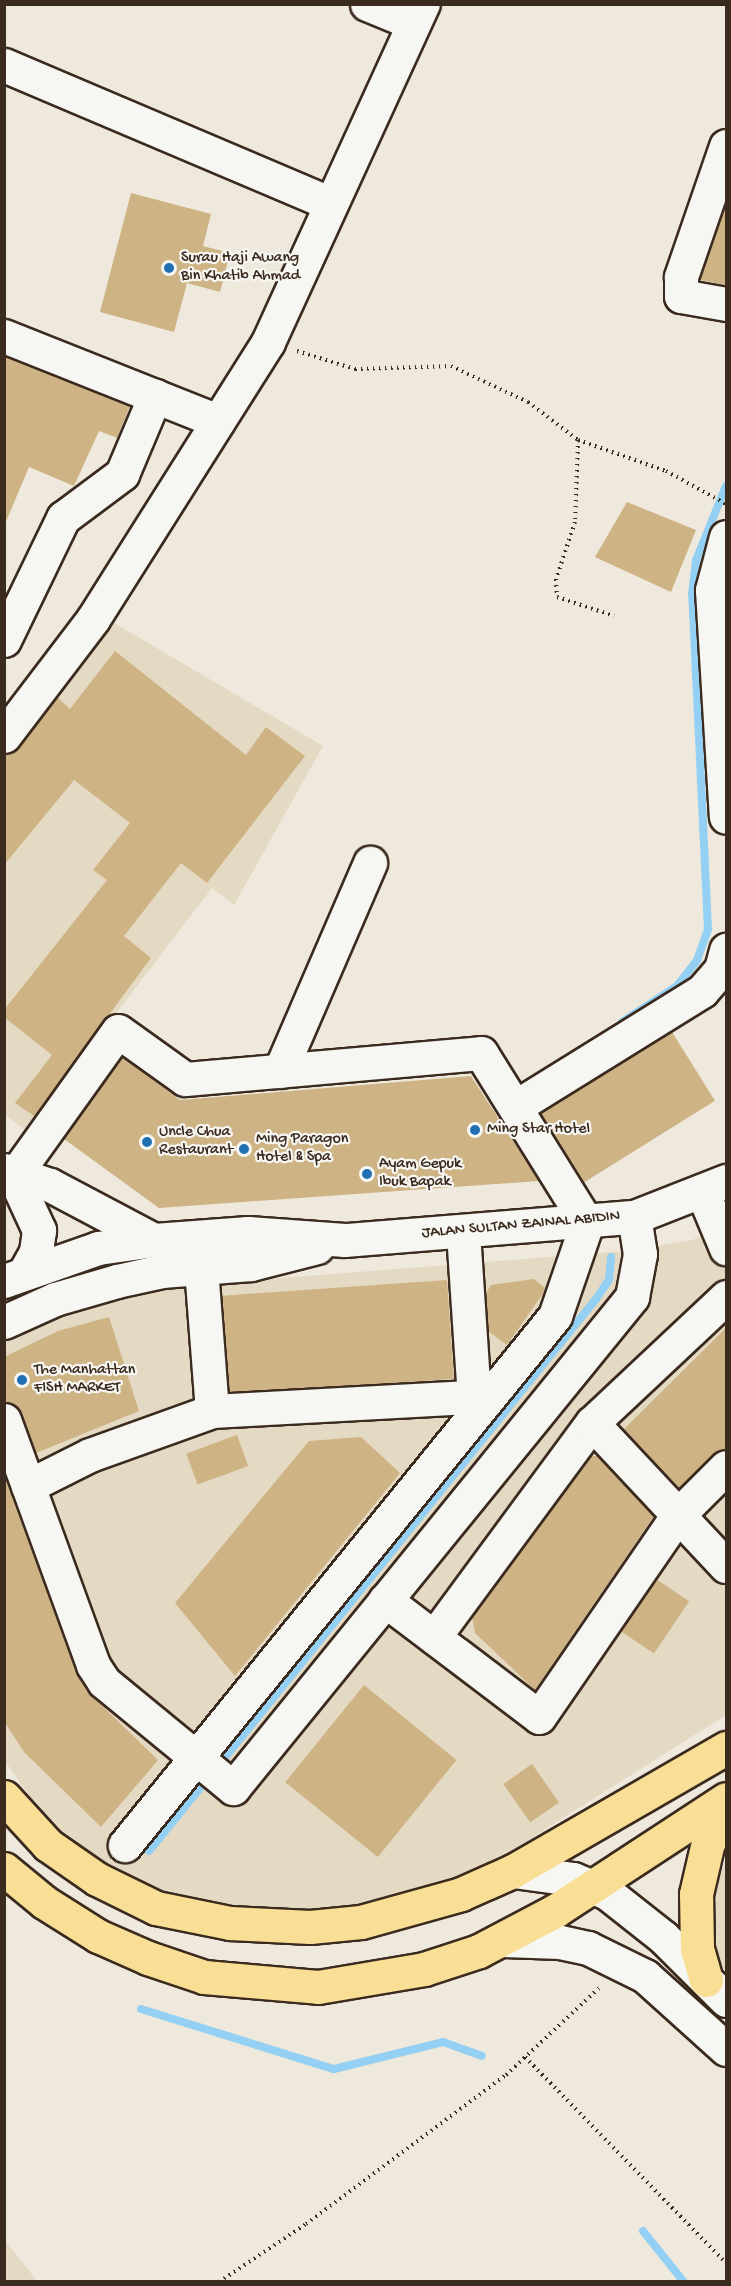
<!DOCTYPE html>
<style>
body{margin:0}
#map{position:relative;width:731px;height:2286px;overflow:hidden;background:#eee9dc;font-family:"Gochi Hand",sans-serif}
div>[style]{position:absolute}
.built>*{inset:0;background:#e4d9c2}
.stream>*{height:8px;margin:-4px;padding:0 4px;transform-origin:4px;border-radius:4px;background:#93d0f4}
.building>*{inset:0;background:#ceb384;transform-origin:0 0}
.path>*{height:4px;margin-top:-2px;transform-origin:0;background:repeating-linear-gradient(90deg,#3b2a1e 0 1.5px,transparent 0 6px)}
.roads{filter:drop-shadow(2px 0 #3b2a1e) drop-shadow(-2px 0 #3b2a1e) drop-shadow(0 2px #3b2a1e) drop-shadow(0 -2px #3b2a1e)}
.minor>*{height:33px;margin:-16.5px;padding:0 16.5px;transform-origin:16.5px;border-radius:16.5px;background:#f6f6f2}
.major>*{height:33px;margin:-16.5px;padding:0 16.5px;transform-origin:16.5px;border-radius:16.5px;background:#f9df96}
.dots>*{width:16px;height:16px;translate:-50% -50%;box-sizing:border-box;border:3px solid #f6f6f2;border-radius:50%}
span{translate:-50% -50%;white-space:nowrap;text-align:center;line-height:1.15;-webkit-text-stroke:4.5px #f6f6f2;paint-order:stroke}
.poi-label{font-size:16px;color:#3b2a1e}
.left{translate:0 -50%;text-align:left}
.street-label{font-size:16px;color:#3b2a1e}
.frame{position:absolute;inset:0;border:6px solid #3b2a1e;pointer-events:none}
</style>
<div id="map">
<div class="built">
<i style="clip-path:polygon(104px 617px,323px 746px,234px 905px,212px 888px,26px 1131px,5px 1114px,4px 747px)"></i>
<i style="clip-path:polygon(726px 1222px,726px 1715px,468px 1878px,433px 1892px,335px 1911px,284px 1912px,176px 1896px,115px 1872px,69px 1839px,30px 1797px,5px 1761px,4px 1338px,94px 1300px,143px 1289px,625px 1251px,693px 1240px)"></i>
<i style="clip-path:polygon(726px 1859px,726px 1974px,708px 1940px,709px 1909px)"></i>
<i style="clip-path:polygon(4px 2240px,5px 2240px,37px 2281px,5px 2281px)"></i>
</div>
<div class="stream">
<i style="left:622px;top:1022px;width:66px;rotate:-33.2deg"></i>
<i style="left:677px;top:986px;width:33px;rotate:-52deg"></i>
<i style="left:697px;top:960px;width:33px;rotate:-70deg"></i>
<i style="left:708px;top:929px;width:335px;rotate:-92.7deg"></i>
<i style="left:692px;top:594px;width:34px;rotate:-83deg"></i>
<i style="left:696px;top:560px;width:80px;rotate:-67.9deg"></i>
<i style="left:218px;top:1766px;width:601px;rotate:-51.01deg"></i>
<i style="left:596px;top:1299px;width:23px;rotate:-56deg"></i>
<i style="left:609px;top:1280px;width:23px;rotate:-85deg"></i>
<i style="left:149px;top:1851px;width:97px;rotate:-50.9deg"></i>
<i style="left:141px;top:2009px;width:202px;rotate:17.3deg"></i>
<i style="left:334px;top:2069px;width:112px;rotate:-13.9deg"></i>
<i style="left:443px;top:2042px;width:41px;rotate:19.7deg"></i>
<i style="left:643px;top:2231px;width:65px;rotate:51.2deg"></i>
</div>
<div class="building">
<i style="clip-path:polygon(131px 193px,211px 214px,203px 246px,230px 253px,220px 292px,187px 283px,174px 332px,100px 312px)"></i>
<i style="clip-path:polygon(726px 202px,726px 285px,700px 280px)"></i>
<i style="clip-path:polygon(4px 356px,130px 406px,117px 438px,99px 431px,74px 486px,29px 467px,5px 524px)"></i>
<i style="clip-path:polygon(627px 502px,696px 530px,671px 592px,595px 557px)"></i>
<i style="clip-path:polygon(115px 651px,246px 755px,266px 727px,305px 756px,207px 883px,181px 863px,124px 936px,151px 958px,34px 1116px,15px 1103px,52px 1055px,4px 1017px,4px 1010px,107px 880px,93px 870px,130px 823px,74px 780px,4px 865px,4px 754px,19px 747px,57px 697px,70px 709px)"></i>
<i style="left:672px;top:1032px;width:81px;height:154px;rotate:58deg"></i>
<i style="clip-path:polygon(122px 1057px,180px 1100px,471px 1076px,539px 1181px,159px 1208px,64px 1139px)"></i>
<i style="clip-path:polygon(534px 1279px,545px 1288px,542px 1295px,507px 1345px,488px 1331px,486px 1293px,491px 1285px)"></i>
<i style="left:447px;top:1280px;width:99px;height:225px;rotate:86deg"></i>
<i style="clip-path:polygon(109px 1317px,139px 1411px,36px 1453px,21px 1413px,4px 1402px,4px 1357px,58px 1331px)"></i>
<i style="clip-path:polygon(726px 1328px,726px 1449px,713px 1454px,679px 1488px,624px 1429px)"></i>
<i style="left:237px;top:1435px;width:33px;height:54px;rotate:70deg"></i>
<i style="clip-path:polygon(361px 1437px,400px 1473px,235px 1676px,175px 1603px,309px 1441px)"></i>
<i style="clip-path:polygon(591px 1456px,597px 1456px,654px 1516px,535px 1690px,475px 1633px,472px 1617px)"></i>
<i style="clip-path:polygon(5px 1478px,77px 1675px,92px 1696px,158px 1760px,101px 1827px,24px 1752px,4px 1721px)"></i>
<i style="left:656px;top:1579px;width:40px;height:63px;rotate:34deg"></i>
<i style="left:364px;top:1685px;width:119px;height:125px;rotate:39deg"></i>
<i style="left:532px;top:1764px;width:47px;height:35px;rotate:55deg"></i>
</div>
<div class="path">
<i style="left:297px;top:351px;width:61px;rotate:17.2deg"></i>
<i style="left:355px;top:369px;width:96px;rotate:-1.8deg"></i>
<i style="left:451px;top:366px;width:85px;rotate:25.1deg"></i>
<i style="left:528px;top:402px;width:63px;rotate:37.2deg"></i>
<i style="left:578px;top:440px;width:93px;rotate:19.4deg"></i>
<i style="left:666px;top:471px;width:68px;rotate:28.8deg"></i>
<i style="left:578px;top:440px;width:82px;rotate:92.1deg"></i>
<i style="left:575px;top:522px;width:60px;rotate:108.4deg"></i>
<i style="left:556px;top:579px;width:18px;rotate:87deg"></i>
<i style="left:557px;top:597px;width:60px;rotate:18.4deg"></i>
<i style="left:525px;top:2057px;width:288px;rotate:45.7deg"></i>
<i style="left:219px;top:2282px;width:105px;rotate:-33.7deg"></i>
<i style="left:306px;top:2224px;width:249px;rotate:-36.7deg"></i>
<i style="left:506px;top:2075px;width:127px;rotate:-43.1deg"></i>
</div>
<div class="roads">
<div class="minor">
<i style="left:367px;top:4px;width:50px;rotate:22.4deg"></i>
<i style="left:4px;top:65px;width:355px;rotate:23deg"></i>
<i style="left:726px;top:146px;width:139px;rotate:109deg"></i>
<i style="left:681px;top:277px;width:19px;rotate:90deg"></i>
<i style="left:681px;top:296px;width:46px;rotate:10.1deg"></i>
<i style="left:4px;top:336px;width:230px;rotate:21.7deg"></i>
<i style="left:726px;top:537px;width:55px;rotate:104.8deg"></i>
<i style="left:712px;top:590px;width:227px;rotate:86.5deg"></i>
<i style="left:4px;top:640px;width:136px;rotate:-64.2deg"></i>
<i style="left:63px;top:518px;width:74px;rotate:-36.7deg"></i>
<i style="left:122px;top:474px;width:85px;rotate:-67.1deg"></i>
<i style="left:4px;top:736px;width:147px;rotate:-52.7deg"></i>
<i style="left:93px;top:619px;width:328px;rotate:-57.7deg"></i>
<i style="left:268px;top:342px;width:372px;rotate:-65.4deg"></i>
<i style="left:280px;top:1071px;width:227px;rotate:-66.6deg"></i>
<i style="left:515px;top:1107px;width:220px;rotate:-31.8deg"></i>
<i style="left:702px;top:991px;width:29px;rotate:-49deg"></i>
<i style="left:721px;top:969px;width:20px;rotate:-75deg"></i>
<i style="left:4px;top:1170px;width:48px;rotate:18.1deg"></i>
<i style="left:50px;top:1185px;width:118px;rotate:27.9deg"></i>
<i style="left:14px;top:1176px;width:178px;rotate:-54.4deg"></i>
<i style="left:118px;top:1031px;width:82px;rotate:35.6deg"></i>
<i style="left:185px;top:1079px;width:297px;rotate:-5deg"></i>
<i style="left:481px;top:1053px;width:200px;rotate:58.1deg"></i>
<i style="left:587px;top:1223px;width:98px;rotate:109deg"></i>
<i style="left:555px;top:1316px;width:682px;rotate:129.11deg"></i>
<i style="left:14px;top:1176px;width:60px;rotate:65.2deg"></i>
<i style="left:39px;top:1230px;width:22px;rotate:98deg"></i>
<i style="left:36px;top:1252px;width:23px;rotate:119deg"></i>
<i style="left:703px;top:1193px;width:60px;rotate:67.3deg"></i>
<i style="left:463px;top:1232px;width:165px;rotate:86.2deg"></i>
<i style="left:201px;top:1268px;width:143px;rotate:85.6deg"></i>
<i style="left:4px;top:1281px;width:100px;rotate:-19.3deg"></i>
<i style="left:98px;top:1248px;width:57px;rotate:-8.1deg"></i>
<i style="left:154px;top:1240px;width:94px;rotate:-4.3deg"></i>
<i style="left:248px;top:1233px;width:97px;rotate:4.1deg"></i>
<i style="left:345px;top:1240px;width:290px;rotate:-4.6deg"></i>
<i style="left:634px;top:1217px;width:99px;rotate:-21.4deg"></i>
<i style="left:4px;top:1322px;width:56px;rotate:-24.3deg"></i>
<i style="left:55px;top:1299px;width:65px;rotate:-16.2deg"></i>
<i style="left:117px;top:1281px;width:46px;rotate:-12.5deg"></i>
<i style="left:162px;top:1271px;width:89px;rotate:-4.5deg"></i>
<i style="left:251px;top:1264px;width:68px;rotate:-14.4deg"></i>
<i style="left:4px;top:1420px;width:261px;rotate:70deg"></i>
<i style="left:93px;top:1665px;width:20px;rotate:57deg"></i>
<i style="left:104px;top:1682px;width:167px;rotate:39.4deg"></i>
<i style="left:233px;top:1788px;width:633px;rotate:-50.9deg"></i>
<i style="left:632px;top:1297px;width:44px;rotate:-79.5deg"></i>
<i style="left:640px;top:1254px;width:37px;rotate:-99deg"></i>
<i style="left:592px;top:1423px;width:196px;rotate:46.9deg"></i>
<i style="left:28px;top:1486px;width:69px;rotate:-26.6deg"></i>
<i style="left:90px;top:1455px;width:130px;rotate:-19.8deg"></i>
<i style="left:212px;top:1411px;width:262px;rotate:-3.1deg"></i>
<i style="left:474px;top:1397px;width:12px;rotate:20deg"></i>
<i style="left:385px;top:1600px;width:193px;rotate:37.2deg"></i>
<i style="left:539px;top:1717px;width:244px;rotate:-55.5deg"></i>
<i style="left:677px;top:1516px;width:69px;rotate:-45deg"></i>
<i style="left:434px;top:1637px;width:266px;rotate:-53.6deg"></i>
<i style="left:592px;top:1423px;width:184px;rotate:-43.2deg"></i>
<i style="left:513px;top:1871px;width:61px;rotate:7.6deg"></i>
<i style="left:573px;top:1879px;width:35px;rotate:22deg"></i>
<i style="left:606px;top:1892px;width:73px;rotate:38.3deg"></i>
<i style="left:663px;top:1937px;width:89px;rotate:45deg"></i>
<i style="left:503px;top:1940px;width:57px;rotate:2deg"></i>
<i style="left:560px;top:1942px;width:29px;rotate:12deg"></i>
<i style="left:588px;top:1948px;width:64px;rotate:26.2deg"></i>
<i style="left:645px;top:1976px;width:109px;rotate:42deg"></i>
</div>
<div class="major">
<i style="left:4px;top:1797px;width:65px;rotate:47.5deg"></i>
<i style="left:48px;top:1845px;width:60px;rotate:34.8deg"></i>
<i style="left:97px;top:1879px;width:66px;rotate:26.2deg"></i>
<i style="left:156px;top:1908px;width:76px;rotate:11.5deg"></i>
<i style="left:230px;top:1923px;width:80px;rotate:2.9deg"></i>
<i style="left:310px;top:1927px;width:51px;rotate:-5.6deg"></i>
<i style="left:361px;top:1922px;width:104px;rotate:-15.6deg"></i>
<i style="left:461px;top:1894px;width:57px;rotate:-23.9deg"></i>
<i style="left:513px;top:1871px;width:246px;rotate:-30deg"></i>
<i style="left:4px;top:1869px;width:52px;rotate:39.5deg"></i>
<i style="left:44px;top:1902px;width:64px;rotate:32.2deg"></i>
<i style="left:98px;top:1936px;width:55px;rotate:23.7deg"></i>
<i style="left:148px;top:1958px;width:59px;rotate:18.7deg"></i>
<i style="left:204px;top:1977px;width:114px;rotate:5deg"></i>
<i style="left:318px;top:1987px;width:108px;rotate:-9.6deg"></i>
<i style="left:424px;top:1969px;width:58px;rotate:-18.1deg"></i>
<i style="left:479px;top:1951px;width:86px;rotate:-27.8deg"></i>
<i style="left:555px;top:1911px;width:204px;rotate:-33.2deg"></i>
<i style="left:706px;top:1980px;width:32px;rotate:-106deg"></i>
<i style="left:697px;top:1949px;width:55px;rotate:-91deg"></i>
<i style="left:696px;top:1894px;width:53px;rotate:-77deg"></i>
<i style="left:708px;top:1842px;width:31px;rotate:-54deg"></i>
</div>
</div>
<div class="dots">
<i style="left:169px;top:268px;background:#1f6fb2"></i>
<i style="left:475px;top:1130px;background:#1f6fb2"></i>
<i style="left:147px;top:1142px;background:#1f6fb2"></i>
<i style="left:244px;top:1149px;background:#1f6fb2"></i>
<i style="left:367px;top:1174px;background:#1f6fb2"></i>
<i style="left:22px;top:1380px;background:#1f6fb2"></i>
</div>
<div class="poi-label">
<span class="left" style="left:181px;top:268px">Surau Haji Awang<br>Bin Khatib Ahmad</span>
<span class="left" style="left:487px;top:1130px">Ming Star Hotel</span>
<span class="left" style="left:159px;top:1142px">Uncle Chua<br>Restaurant</span>
<span class="left" style="left:256px;top:1149px">Ming Paragon<br>Hotel &amp; Spa</span>
<span class="left" style="left:379px;top:1174px">Ayam Gepuk<br>Ibuk Bapak</span>
<span class="left" style="left:34px;top:1380px">The Manhattan<br>FISH MARKET</span>
</div>
<div class="street-label">
<span style="left:521px;top:1226px;rotate:-5deg">JALAN SULTAN ZAINAL ABIDIN</span>
</div>
<div class="frame"></div>
</div>
